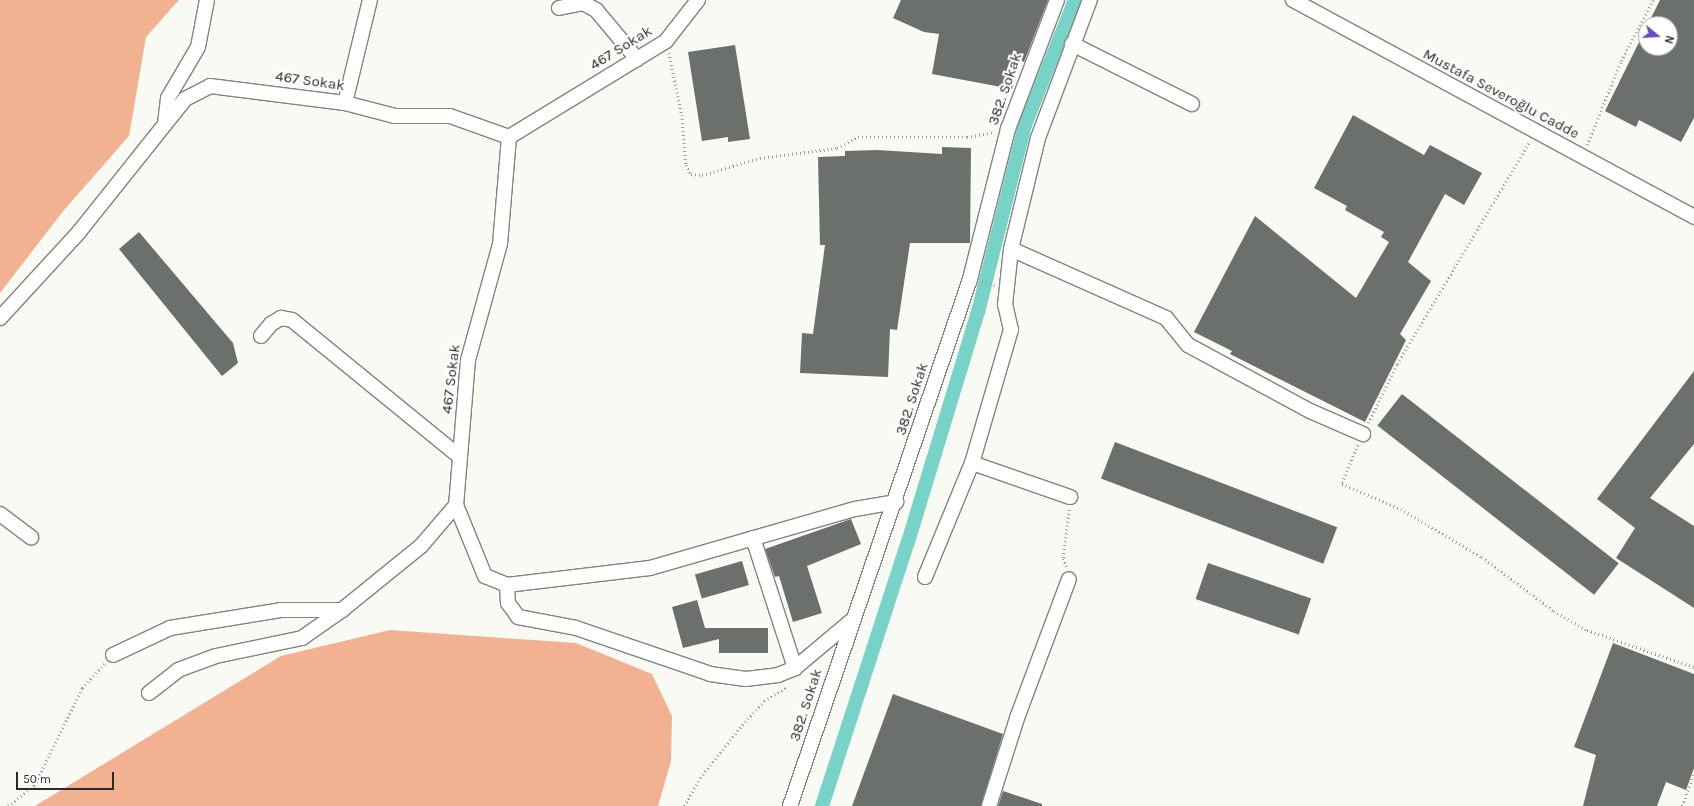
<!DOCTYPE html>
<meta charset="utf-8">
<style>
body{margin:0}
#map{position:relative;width:1694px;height:806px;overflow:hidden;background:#f8faf3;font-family:Karla,sans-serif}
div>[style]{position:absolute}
.forest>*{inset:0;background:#f2b190}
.canal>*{height:14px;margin:-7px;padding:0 7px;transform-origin:7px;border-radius:7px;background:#77d2c8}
.building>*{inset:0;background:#6b706c;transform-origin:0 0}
.path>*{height:2.5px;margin-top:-1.25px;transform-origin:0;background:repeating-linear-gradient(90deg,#9d9e99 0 1px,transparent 0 4px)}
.roads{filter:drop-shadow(1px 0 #82847e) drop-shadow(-1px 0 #82847e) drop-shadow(0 1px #82847e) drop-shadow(0 -1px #82847e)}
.minor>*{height:14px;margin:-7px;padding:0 7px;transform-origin:7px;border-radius:7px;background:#fff}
span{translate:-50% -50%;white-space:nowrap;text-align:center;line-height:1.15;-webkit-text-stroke:4px #fff;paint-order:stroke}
.street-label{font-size:15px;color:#2a2a28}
.north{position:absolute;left:1638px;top:16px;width:40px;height:40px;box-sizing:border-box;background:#fff;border:1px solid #aaaaa9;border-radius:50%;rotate:108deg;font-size:11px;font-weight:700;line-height:16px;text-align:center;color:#2a2a28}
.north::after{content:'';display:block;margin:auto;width:14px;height:18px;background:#6949c2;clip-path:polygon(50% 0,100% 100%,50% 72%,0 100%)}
.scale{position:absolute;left:16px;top:772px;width:98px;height:18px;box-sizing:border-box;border:2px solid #2a2a28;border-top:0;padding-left:5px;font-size:12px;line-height:14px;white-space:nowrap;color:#2a2a28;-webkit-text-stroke:3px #fff;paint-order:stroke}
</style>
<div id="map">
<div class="forest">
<i style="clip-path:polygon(0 0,179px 0,146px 37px,129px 136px,64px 210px,0 293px)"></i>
<i style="clip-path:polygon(390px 630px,576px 643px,652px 674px,672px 716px,671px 761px,658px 806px,35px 806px,281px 656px)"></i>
</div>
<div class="canal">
<i style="left:822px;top:806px;width:278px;rotate:-72deg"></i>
<i style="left:908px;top:542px;width:240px;rotate:-73.1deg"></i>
<i style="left:978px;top:312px;width:193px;rotate:-75.9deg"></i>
<i style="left:1025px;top:125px;width:135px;rotate:-68.2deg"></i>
</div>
<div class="building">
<i style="clip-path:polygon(901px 0,1048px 0,1024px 62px,1018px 59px,1012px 89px,932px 74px,939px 34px,924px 32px,893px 18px)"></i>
<i style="clip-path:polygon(1660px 0,1694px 0,1694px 118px,1681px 142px,1639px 120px,1636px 127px,1605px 111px,1646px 28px,1646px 48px,1670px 48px,1670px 24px,1648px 24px)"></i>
<i style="clip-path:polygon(735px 45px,750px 139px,728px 142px,728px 137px,702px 141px,688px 52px)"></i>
<i style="clip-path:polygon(1353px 115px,1424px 155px,1430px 145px,1482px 173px,1464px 205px,1445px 194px,1408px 262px,1431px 281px,1400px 334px,1406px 340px,1365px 422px,1230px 354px,1232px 351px,1194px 332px,1255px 216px,1356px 298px,1389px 242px,1381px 237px,1384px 232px,1345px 210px,1347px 206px,1314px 188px)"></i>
<i style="clip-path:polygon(942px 147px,971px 148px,970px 243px,910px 243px,897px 330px,890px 329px,888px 377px,800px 373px,802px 333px,813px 334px,825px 245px,820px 245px,818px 157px,845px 156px,845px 151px,877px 150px,942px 154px)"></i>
<i style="clip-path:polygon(139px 232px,233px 343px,238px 363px,222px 376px,119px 249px)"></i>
<i style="clip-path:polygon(1694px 371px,1694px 444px,1650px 498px,1694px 526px,1694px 608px,1616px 558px,1635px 528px,1597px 499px)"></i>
<i style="left:1402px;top:394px;width:275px;height:40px;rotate:38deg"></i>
<i style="left:1115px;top:442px;width:238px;height:39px;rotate:21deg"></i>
<i style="clip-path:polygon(851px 519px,861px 544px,807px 566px,822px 613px,793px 622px,779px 576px,775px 577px,765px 549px)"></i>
<i style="left:742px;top:561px;width:25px;height:49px;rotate:74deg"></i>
<i style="left:1208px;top:563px;width:109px;height:38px;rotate:19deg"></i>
<i style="clip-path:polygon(697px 600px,705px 628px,768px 628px,768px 653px,719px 653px,719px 639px,683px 648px,672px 607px)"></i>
<i style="clip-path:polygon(1613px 643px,1694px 674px,1694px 768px,1686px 790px,1666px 782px,1657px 806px,1583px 806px,1596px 755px,1574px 747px)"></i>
<i style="clip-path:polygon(893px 694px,1003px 734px,981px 806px,852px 806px)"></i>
<i style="clip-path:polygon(1003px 791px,1042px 804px,1042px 806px,998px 806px)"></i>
</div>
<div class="path">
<i style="left:669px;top:53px;width:63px;rotate:78.2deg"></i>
<i style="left:682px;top:115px;width:50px;rotate:85.4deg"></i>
<i style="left:686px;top:165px;width:10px;rotate:61deg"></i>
<i style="left:691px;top:174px;width:11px;rotate:5deg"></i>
<i style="left:702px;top:175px;width:60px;rotate:-16.3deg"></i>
<i style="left:760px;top:158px;width:78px;rotate:-7.4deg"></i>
<i style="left:837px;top:148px;width:24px;rotate:-28deg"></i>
<i style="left:858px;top:137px;width:109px"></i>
<i style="left:967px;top:137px;width:27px;rotate:-10deg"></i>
<i style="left:1587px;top:145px;width:91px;rotate:-68deg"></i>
<i style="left:1621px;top:61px;width:69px;rotate:-62.3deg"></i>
<i style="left:982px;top:281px;width:14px;rotate:17deg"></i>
<i style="left:1368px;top:423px;width:66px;rotate:-63.8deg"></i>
<i style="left:1397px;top:364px;width:257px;rotate:-59.2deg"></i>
<i style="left:1358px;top:445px;width:42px;rotate:112.3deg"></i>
<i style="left:1342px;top:484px;width:64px;rotate:23deg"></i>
<i style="left:1401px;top:509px;width:94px;rotate:30.7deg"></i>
<i style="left:1482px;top:557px;width:90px;rotate:36.9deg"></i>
<i style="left:1554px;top:611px;width:38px;rotate:30deg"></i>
<i style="left:1587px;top:630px;width:113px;rotate:19.1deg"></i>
<i style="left:1066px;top:567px;width:9px;rotate:-108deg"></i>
<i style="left:1063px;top:558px;width:49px;rotate:-83deg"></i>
<i style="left:8px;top:806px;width:33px;rotate:-38deg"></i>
<i style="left:34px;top:786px;width:109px;rotate:-63.9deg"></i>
<i style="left:82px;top:688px;width:33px;rotate:-47deg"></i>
<i style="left:684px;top:806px;width:32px;rotate:-60deg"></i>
<i style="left:700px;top:778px;width:68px;rotate:-51.6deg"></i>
<i style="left:742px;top:725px;width:33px;rotate:-47deg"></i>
<i style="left:764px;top:701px;width:27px;rotate:-31deg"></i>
<i style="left:1682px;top:806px;width:35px;rotate:-70deg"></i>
</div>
<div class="roads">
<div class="minor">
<i style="left:1293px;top:0;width:456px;rotate:28.4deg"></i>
<i style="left:559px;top:8px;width:25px;rotate:-12deg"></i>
<i style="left:583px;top:3px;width:15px;rotate:28deg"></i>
<i style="left:596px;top:10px;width:64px;rotate:50.1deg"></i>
<i style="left:1072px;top:44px;width:134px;rotate:26.6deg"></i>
<i style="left:345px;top:103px;width:106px;rotate:-76.4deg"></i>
<i style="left:165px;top:123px;width:25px;rotate:-83deg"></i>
<i style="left:168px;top:98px;width:59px;rotate:-59.5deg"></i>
<i style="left:198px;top:47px;width:48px;rotate:-79.2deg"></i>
<i style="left:509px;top:137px;width:107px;rotate:94.8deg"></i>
<i style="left:500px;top:244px;width:120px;rotate:105.4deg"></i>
<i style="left:468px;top:360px;width:145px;rotate:94.7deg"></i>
<i style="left:456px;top:505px;width:77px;rotate:67.8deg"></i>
<i style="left:485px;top:576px;width:24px;rotate:22deg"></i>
<i style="left:507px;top:585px;width:144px;rotate:-6.8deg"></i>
<i style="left:650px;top:568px;width:213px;rotate:-16.1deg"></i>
<i style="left:855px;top:509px;width:42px;rotate:-9.7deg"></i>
<i style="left:1011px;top:249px;width:170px;rotate:24deg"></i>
<i style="left:1166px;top:318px;width:35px;rotate:51deg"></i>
<i style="left:1188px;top:345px;width:139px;rotate:28.4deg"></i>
<i style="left:1310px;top:411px;width:58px;rotate:23.5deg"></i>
<i style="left:0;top:318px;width:117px;rotate:-47.4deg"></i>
<i style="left:79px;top:232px;width:170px;rotate:-51.4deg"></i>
<i style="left:185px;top:99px;width:28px;rotate:-27deg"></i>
<i style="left:210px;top:86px;width:136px;rotate:7.2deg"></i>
<i style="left:345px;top:103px;width:52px;rotate:14.6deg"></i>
<i style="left:395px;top:116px;width:55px"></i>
<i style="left:450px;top:116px;width:63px;rotate:19.6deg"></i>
<i style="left:509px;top:137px;width:184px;rotate:-31.4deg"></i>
<i style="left:666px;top:41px;width:52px;rotate:-52deg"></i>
<i style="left:261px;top:336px;width:16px;rotate:-50deg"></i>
<i style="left:271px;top:324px;width:12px;rotate:-31deg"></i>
<i style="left:281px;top:318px;width:11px;rotate:10deg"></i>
<i style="left:292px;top:320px;width:217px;rotate:39.2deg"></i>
<i style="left:972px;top:463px;width:104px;rotate:19.1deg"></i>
<i style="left:0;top:514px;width:39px;rotate:37deg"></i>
<i style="left:753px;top:538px;width:137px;rotate:72.1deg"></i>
<i style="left:925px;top:577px;width:123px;rotate:-67.6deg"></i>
<i style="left:972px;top:463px;width:139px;rotate:-73.7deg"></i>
<i style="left:1011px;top:330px;width:26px;rotate:-103deg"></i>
<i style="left:1005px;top:305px;width:56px;rotate:-83.9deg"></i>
<i style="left:1011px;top:249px;width:114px;rotate:-76.3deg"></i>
<i style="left:1038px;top:138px;width:147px;rotate:-69.4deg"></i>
<i style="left:507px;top:585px;width:18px;rotate:87deg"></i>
<i style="left:508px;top:603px;width:17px;rotate:54deg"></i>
<i style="left:518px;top:617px;width:59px;rotate:10.7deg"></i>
<i style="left:576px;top:628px;width:142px;rotate:18.9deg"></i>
<i style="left:710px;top:674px;width:36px;rotate:8deg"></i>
<i style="left:746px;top:679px;width:32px;rotate:-7deg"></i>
<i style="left:778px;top:675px;width:18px;rotate:-22deg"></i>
<i style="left:795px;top:668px;width:73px;rotate:-40deg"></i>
<i style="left:113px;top:655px;width:63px;rotate:-25.3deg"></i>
<i style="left:170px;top:628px;width:112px;rotate:-9.2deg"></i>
<i style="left:281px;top:610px;width:61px"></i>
<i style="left:342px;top:610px;width:102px;rotate:-39deg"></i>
<i style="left:421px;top:546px;width:54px;rotate:-49.5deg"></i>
<i style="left:149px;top:693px;width:37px;rotate:-38deg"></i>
<i style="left:178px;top:670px;width:40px;rotate:-20.2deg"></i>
<i style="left:216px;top:656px;width:88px;rotate:-11.8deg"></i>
<i style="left:302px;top:638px;width:49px;rotate:-35deg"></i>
<i style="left:790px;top:806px;width:557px;rotate:-71.14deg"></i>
<i style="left:970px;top:279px;width:155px;rotate:-75.8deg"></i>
<i style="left:1008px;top:129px;width:138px;rotate:-69.2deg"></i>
<i style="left:989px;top:806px;width:92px;rotate:-72.3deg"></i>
<i style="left:1017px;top:718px;width:148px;rotate:-69.5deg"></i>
</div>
</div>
<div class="street-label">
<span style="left:621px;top:48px;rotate:-32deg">467 Sokak</span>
<span style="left:310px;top:81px;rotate:8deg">467 Sokak</span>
<span style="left:1005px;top:89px;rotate:-71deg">382. Sokak</span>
<span style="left:1501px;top:94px;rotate:28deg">Mustafa Severoğlu Cadde</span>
<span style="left:451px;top:379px;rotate:-83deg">467 Sokak</span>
<span style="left:912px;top:399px;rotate:-72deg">382. Sokak</span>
<span style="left:806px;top:705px;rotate:-72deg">382. Sokak</span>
</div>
<div class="north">N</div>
<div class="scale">50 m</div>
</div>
